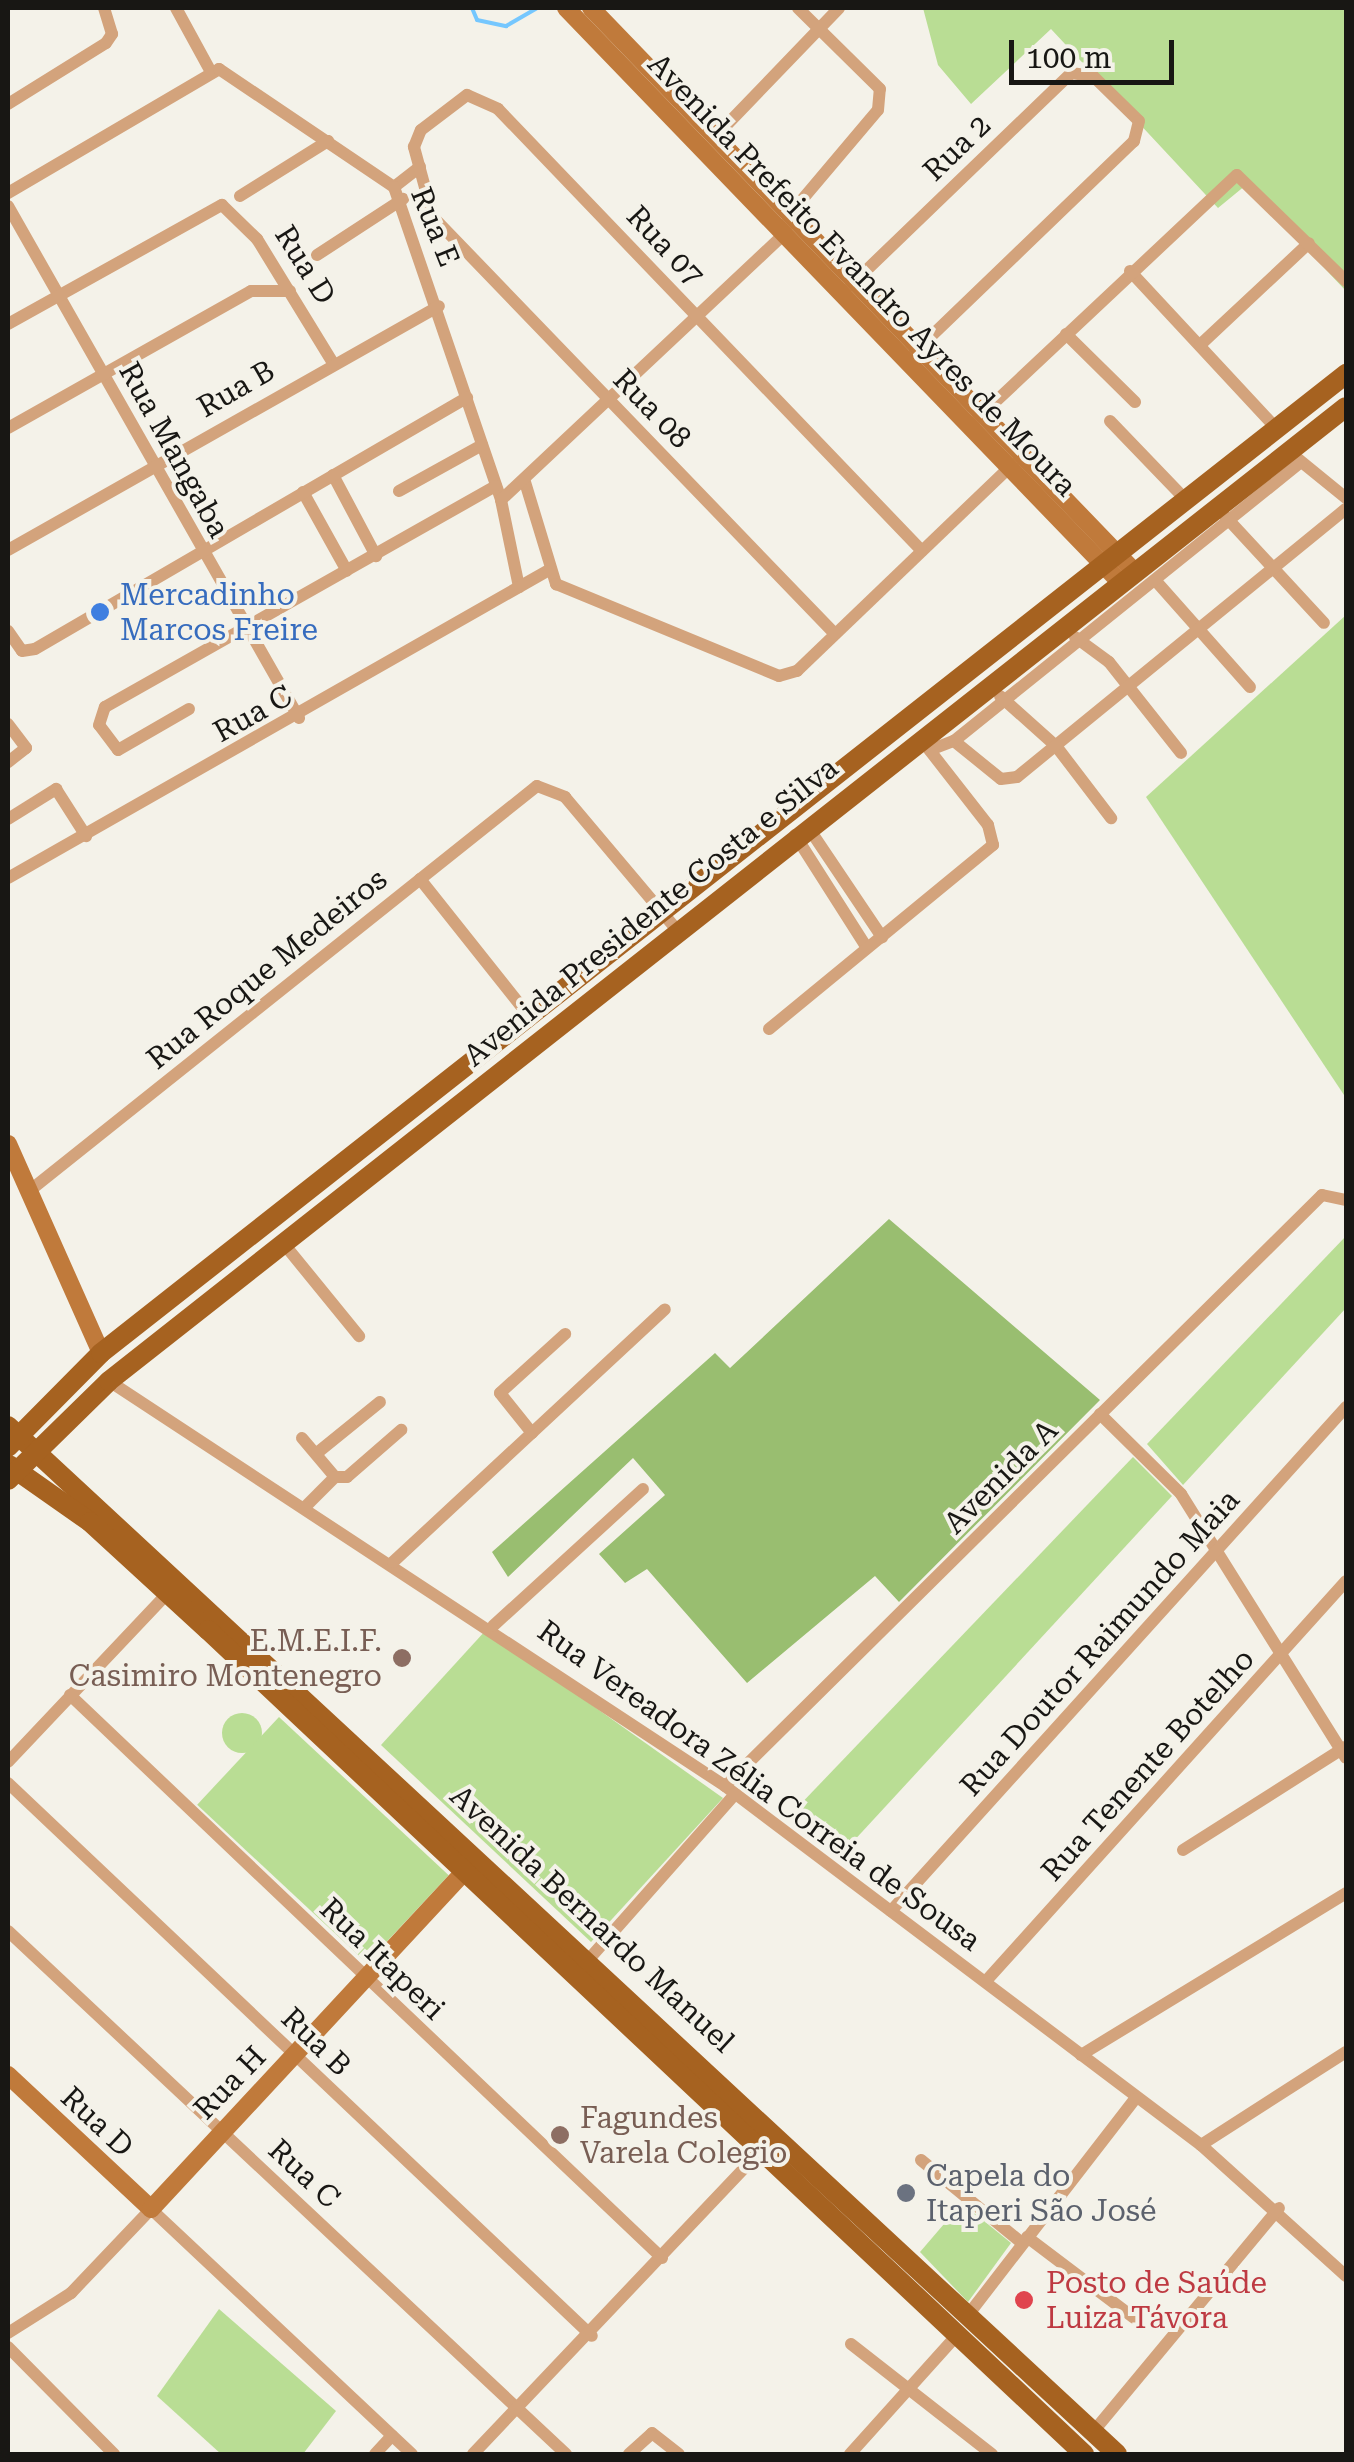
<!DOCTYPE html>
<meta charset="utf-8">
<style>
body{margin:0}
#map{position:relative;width:1354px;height:2462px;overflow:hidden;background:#f4f2e9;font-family:"Roboto Serif",serif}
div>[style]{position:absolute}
.green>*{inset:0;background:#b9dd94;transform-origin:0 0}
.round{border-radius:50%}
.forest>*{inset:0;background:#99be70}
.stream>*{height:4px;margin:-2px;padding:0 2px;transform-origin:2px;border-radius:2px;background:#75c7fe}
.street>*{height:12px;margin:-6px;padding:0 6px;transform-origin:6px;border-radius:6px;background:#d3a37c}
.secondary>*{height:18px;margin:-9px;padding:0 9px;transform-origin:9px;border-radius:9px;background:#c07a3b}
.primary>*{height:20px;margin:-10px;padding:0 10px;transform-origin:10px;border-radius:10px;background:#a66220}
.dots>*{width:28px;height:28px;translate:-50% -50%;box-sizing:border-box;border:5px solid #f4f2e9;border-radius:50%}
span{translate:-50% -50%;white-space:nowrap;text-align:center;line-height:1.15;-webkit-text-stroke:8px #f4f2e9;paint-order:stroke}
.street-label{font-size:30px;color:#181714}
.shop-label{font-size:30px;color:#366cbe}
.left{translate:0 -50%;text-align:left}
.education-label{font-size:30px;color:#785e54}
.right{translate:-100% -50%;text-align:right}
.worship-label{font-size:30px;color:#5b616d}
.health-label{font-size:30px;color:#be3a42}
.frame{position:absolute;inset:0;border:10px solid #181714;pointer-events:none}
.scale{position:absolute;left:1009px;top:40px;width:165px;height:45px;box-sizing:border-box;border:5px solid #181714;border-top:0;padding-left:12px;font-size:30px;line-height:35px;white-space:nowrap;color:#181714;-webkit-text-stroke:8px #f4f2e9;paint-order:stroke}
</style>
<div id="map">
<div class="green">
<i style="clip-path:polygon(923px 8px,1346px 8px,1346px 291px,1246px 185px,1218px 208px,1051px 29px,971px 104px,938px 65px)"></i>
<i style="clip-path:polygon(1346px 615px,1346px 1098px,1146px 797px)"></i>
<i style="clip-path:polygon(1346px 1236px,1346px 1308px,1183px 1485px,1147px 1444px)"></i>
<i style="clip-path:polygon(1133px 1457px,1172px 1496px,850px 1845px,793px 1812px)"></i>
<i style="clip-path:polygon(486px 1630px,723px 1798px,591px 1942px,381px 1745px)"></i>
<i class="round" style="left:222px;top:1713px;width:40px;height:40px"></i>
<i style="left:279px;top:1717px;width:232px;height:120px;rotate:43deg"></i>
<i style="clip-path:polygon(962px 2203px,1011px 2243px,968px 2302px,920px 2252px)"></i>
<i style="clip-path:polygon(219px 2309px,336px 2411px,303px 2454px,221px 2454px,157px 2396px)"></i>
</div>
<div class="forest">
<i style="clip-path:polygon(889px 1219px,1100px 1400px,899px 1602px,875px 1576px,747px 1683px,647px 1569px,625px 1583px,599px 1554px,665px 1495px,633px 1458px,508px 1577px,492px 1552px,715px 1353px,730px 1368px)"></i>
</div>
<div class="stream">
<i style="left:472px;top:8px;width:13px;rotate:67deg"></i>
<i style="left:477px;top:20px;width:30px;rotate:12deg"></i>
<i style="left:506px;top:26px;width:36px;rotate:-30deg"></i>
</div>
<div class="street">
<i style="left:176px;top:8px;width:71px;rotate:61.3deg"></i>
<i style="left:8px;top:104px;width:115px;rotate:-31.9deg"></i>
<i style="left:106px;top:43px;width:11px;rotate:-56deg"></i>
<i style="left:112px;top:34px;width:27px;rotate:-107deg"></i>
<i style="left:715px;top:137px;width:179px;rotate:-46.1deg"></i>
<i style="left:394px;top:187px;width:33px;rotate:-38deg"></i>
<i style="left:8px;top:193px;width:245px;rotate:-30.4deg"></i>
<i style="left:219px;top:69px;width:211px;rotate:34deg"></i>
<i style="left:394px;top:187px;width:331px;rotate:71.1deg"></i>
<i style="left:501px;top:500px;width:89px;rotate:78.3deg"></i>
<i style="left:240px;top:196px;width:104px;rotate:-32deg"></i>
<i style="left:8px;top:206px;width:589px;rotate:60.39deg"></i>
<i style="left:317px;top:255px;width:103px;rotate:-33.1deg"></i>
<i style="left:1130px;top:271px;width:216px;rotate:47.1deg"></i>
<i style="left:851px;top:285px;width:306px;rotate:-43.9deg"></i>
<i style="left:1071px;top:73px;width:22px;rotate:8deg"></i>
<i style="left:1093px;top:76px;width:64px;rotate:44.4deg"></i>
<i style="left:1139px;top:121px;width:21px;rotate:104deg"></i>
<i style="left:1134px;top:141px;width:304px;rotate:136.1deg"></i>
<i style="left:8px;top:324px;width:245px;rotate:-29.1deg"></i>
<i style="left:222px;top:205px;width:49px;rotate:44.2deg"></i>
<i style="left:257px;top:239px;width:145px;rotate:58.5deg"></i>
<i style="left:1066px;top:334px;width:97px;rotate:44.6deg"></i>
<i style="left:1200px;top:345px;width:149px;rotate:-43.1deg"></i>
<i style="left:978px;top:418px;width:355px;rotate:-43.2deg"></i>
<i style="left:1237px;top:175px;width:152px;rotate:44.2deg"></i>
<i style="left:1110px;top:421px;width:107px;rotate:46.1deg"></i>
<i style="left:8px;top:428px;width:279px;rotate:-29.4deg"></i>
<i style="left:251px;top:291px;width:39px"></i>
<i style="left:1298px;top:459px;width:62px;rotate:39.1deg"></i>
<i style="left:333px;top:475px;width:92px;rotate:62deg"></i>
<i style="left:525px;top:482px;width:107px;rotate:73.1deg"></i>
<i style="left:556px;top:584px;width:241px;rotate:22.4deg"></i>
<i style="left:779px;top:676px;width:19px;rotate:-16deg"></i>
<i style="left:797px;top:671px;width:299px;rotate:-43.8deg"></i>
<i style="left:399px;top:491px;width:95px;rotate:-29deg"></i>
<i style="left:303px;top:492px;width:90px;rotate:60.9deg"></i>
<i style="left:501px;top:500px;width:388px;rotate:-43.2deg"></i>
<i style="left:784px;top:234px;width:21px;rotate:-73deg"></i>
<i style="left:790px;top:214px;width:136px;rotate:-49.8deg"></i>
<i style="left:878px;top:110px;width:21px;rotate:-85deg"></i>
<i style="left:880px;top:89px;width:115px;rotate:-135.4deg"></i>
<i style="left:1224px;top:515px;width:147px;rotate:47.2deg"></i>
<i style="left:8px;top:550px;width:495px;rotate:-29.5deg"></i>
<i style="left:1155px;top:580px;width:143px;rotate:48.4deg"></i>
<i style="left:8px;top:631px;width:24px;rotate:55deg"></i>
<i style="left:22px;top:651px;width:13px;rotate:-9deg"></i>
<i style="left:35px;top:649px;width:500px;rotate:-30.2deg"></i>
<i style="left:835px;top:634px;width:579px;rotate:-133.95deg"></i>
<i style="left:433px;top:217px;width:73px;rotate:-105.2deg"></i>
<i style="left:414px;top:147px;width:18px;rotate:-68deg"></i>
<i style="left:421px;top:130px;width:58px;rotate:-37.3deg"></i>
<i style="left:467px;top:95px;width:34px;rotate:24deg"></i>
<i style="left:498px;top:109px;width:612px;rotate:46.19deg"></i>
<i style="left:1075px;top:637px;width:42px;rotate:36.3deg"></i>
<i style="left:1109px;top:662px;width:116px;rotate:51.6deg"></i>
<i style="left:1000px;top:696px;width:75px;rotate:41.8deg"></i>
<i style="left:1056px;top:746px;width:91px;rotate:52.6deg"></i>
<i style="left:189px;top:709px;width:82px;rotate:150deg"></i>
<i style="left:118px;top:750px;width:31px;rotate:-127deg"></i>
<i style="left:99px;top:725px;width:19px;rotate:-72deg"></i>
<i style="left:105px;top:707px;width:449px;rotate:-29.5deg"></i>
<i style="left:8px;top:724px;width:30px;rotate:53deg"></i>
<i style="left:26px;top:748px;width:23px;rotate:142deg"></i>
<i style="left:954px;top:741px;width:60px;rotate:39deg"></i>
<i style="left:1001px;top:779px;width:16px;rotate:-7deg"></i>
<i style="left:1017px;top:777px;width:424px;rotate:-39.2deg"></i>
<i style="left:930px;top:750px;width:26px;rotate:-21deg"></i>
<i style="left:954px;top:741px;width:445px;rotate:-38.8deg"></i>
<i style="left:8px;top:819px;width:57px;rotate:-32deg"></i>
<i style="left:56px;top:789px;width:56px;rotate:57.4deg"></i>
<i style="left:808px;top:827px;width:133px;rotate:56.1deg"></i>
<i style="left:795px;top:835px;width:134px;rotate:57.5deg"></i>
<i style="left:8px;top:878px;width:620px;rotate:-29.66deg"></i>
<i style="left:420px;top:879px;width:174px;rotate:51.5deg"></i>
<i style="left:769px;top:1029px;width:290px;rotate:-39.4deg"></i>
<i style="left:993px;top:845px;width:21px;rotate:-104deg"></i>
<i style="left:988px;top:825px;width:104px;rotate:-128deg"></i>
<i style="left:28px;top:1192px;width:651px;rotate:-38.58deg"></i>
<i style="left:537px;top:786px;width:30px;rotate:21deg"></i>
<i style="left:565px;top:797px;width:174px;rotate:49.9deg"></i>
<i style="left:284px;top:1244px;width:119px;rotate:50.8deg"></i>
<i style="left:109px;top:1381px;width:737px;rotate:33.32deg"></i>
<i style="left:725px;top:1786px;width:596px;rotate:37.02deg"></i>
<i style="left:1201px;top:2145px;width:195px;rotate:42.1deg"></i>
<i style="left:1100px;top:1414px;width:114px;rotate:44.6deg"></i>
<i style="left:1181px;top:1494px;width:311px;rotate:58deg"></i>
<i style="left:532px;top:1433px;width:51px;rotate:-128.7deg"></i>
<i style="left:500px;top:1393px;width:88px;rotate:-42.2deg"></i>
<i style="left:302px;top:1438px;width:51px;rotate:49.8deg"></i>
<i style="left:335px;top:1477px;width:42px;rotate:135deg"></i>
<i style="left:317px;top:1453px;width:81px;rotate:-39deg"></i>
<i style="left:335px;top:1477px;width:12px"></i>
<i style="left:347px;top:1477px;width:72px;rotate:-41deg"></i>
<i style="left:393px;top:1562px;width:371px;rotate:-42.9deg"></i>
<i style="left:493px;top:1626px;width:203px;rotate:-42.4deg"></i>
<i style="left:70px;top:1695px;width:817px;rotate:43.56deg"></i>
<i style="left:8px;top:1762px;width:231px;rotate:-46.6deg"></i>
<i style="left:8px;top:1783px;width:804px;rotate:43.44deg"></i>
<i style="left:725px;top:1786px;width:840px;rotate:-44.71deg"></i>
<i style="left:1322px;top:1195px;width:25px;rotate:12deg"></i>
<i style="left:1183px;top:1850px;width:192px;rotate:-32.4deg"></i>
<i style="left:891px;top:1911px;width:679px;rotate:-47.92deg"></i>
<i style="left:8px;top:1931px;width:765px;rotate:43.15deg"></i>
<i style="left:590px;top:1958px;width:219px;rotate:-48.5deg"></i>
<i style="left:986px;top:1981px;width:538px;rotate:-48.01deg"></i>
<i style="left:1081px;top:2055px;width:311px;rotate:-31.4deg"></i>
<i style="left:1201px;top:2145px;width:172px;rotate:-32.7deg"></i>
<i style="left:921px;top:2160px;width:131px;rotate:39.4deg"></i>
<i style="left:1027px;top:2237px;width:134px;rotate:37.1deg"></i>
<i style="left:968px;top:2315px;width:273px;rotate:-52.3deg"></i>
<i style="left:8px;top:2333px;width:75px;rotate:-32.4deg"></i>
<i style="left:71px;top:2293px;width:116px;rotate:-46.4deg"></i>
<i style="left:151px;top:2209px;width:358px;rotate:43.2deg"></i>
<i style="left:851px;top:2344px;width:179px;rotate:38deg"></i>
<i style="left:8px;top:2347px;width:151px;rotate:45.3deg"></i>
<i style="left:1093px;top:2432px;width:291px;rotate:-50.3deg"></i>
<i style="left:375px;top:2454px;width:25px;rotate:-47deg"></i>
<i style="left:473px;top:2454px;width:418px;rotate:-46.5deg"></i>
<i style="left:629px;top:2454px;width:31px;rotate:-42deg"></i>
<i style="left:652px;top:2433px;width:34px;rotate:38deg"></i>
<i style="left:850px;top:2454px;width:160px;rotate:-48deg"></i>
</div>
<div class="secondary">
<i style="left:566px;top:8px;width:796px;rotate:46.02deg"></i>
<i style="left:591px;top:8px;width:781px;rotate:46.04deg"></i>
<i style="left:8px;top:1144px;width:229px;rotate:66deg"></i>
<i style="left:8px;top:2075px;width:196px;rotate:43.1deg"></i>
<i style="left:151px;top:2209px;width:472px;rotate:-47.1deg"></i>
</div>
<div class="primary">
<i style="left:8px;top:1426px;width:1512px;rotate:42.83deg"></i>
<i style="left:8px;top:1447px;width:132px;rotate:-45.3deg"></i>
<i style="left:101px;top:1353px;width:1584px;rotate:-38.18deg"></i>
<i style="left:9px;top:1465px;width:99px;rotate:35.1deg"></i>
<i style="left:90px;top:1522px;width:160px;rotate:42.5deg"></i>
<i style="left:208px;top:1630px;width:1203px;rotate:43.25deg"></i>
<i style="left:8px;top:1480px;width:141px;rotate:-44.4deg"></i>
<i style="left:109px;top:1381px;width:1574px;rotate:-38.22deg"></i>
</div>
<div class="dots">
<i style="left:100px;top:612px;background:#3f7fe0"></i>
<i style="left:402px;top:1658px;background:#8d6e63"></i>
<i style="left:560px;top:2135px;background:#8d6e63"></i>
<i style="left:906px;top:2193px;background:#6b7280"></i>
<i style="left:1024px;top:2300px;background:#e0444e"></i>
</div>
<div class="street-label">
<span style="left:957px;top:148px;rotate:-44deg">Rua 2</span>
<span style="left:435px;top:227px;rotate:68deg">Rua E</span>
<span style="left:665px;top:246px;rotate:47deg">Rua 07</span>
<span style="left:305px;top:265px;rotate:58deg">Rua D</span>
<span style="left:862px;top:275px;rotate:46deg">Avenida Prefeito Evandro Ayres de Moura</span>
<span style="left:236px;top:389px;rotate:-30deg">Rua B</span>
<span style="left:652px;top:409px;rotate:46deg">Rua 08</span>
<span style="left:174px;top:450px;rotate:61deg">Rua Mangaba</span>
<span style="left:253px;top:714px;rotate:-29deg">Rua C</span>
<span style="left:651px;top:912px;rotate:-39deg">Avenida Presidente Costa e Silva</span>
<span style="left:267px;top:969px;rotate:-39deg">Rua Roque Medeiros</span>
<span style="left:1001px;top:1477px;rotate:-45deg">Avenida A</span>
<span style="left:1100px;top:1643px;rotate:-48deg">Rua Doutor Raimundo Maia</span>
<span style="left:1148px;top:1765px;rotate:-48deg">Rua Tenente Botelho</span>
<span style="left:759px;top:1786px;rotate:36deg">Rua Vereadora Zélia Correia de Sousa</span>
<span style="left:592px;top:1919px;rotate:43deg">Avenida Bernardo Manuel</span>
<span style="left:382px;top:1959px;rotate:44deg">Rua Itaperi</span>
<span style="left:316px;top:2042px;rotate:44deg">Rua B</span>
<span style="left:230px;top:2083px;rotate:-46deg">Rua H</span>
<span style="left:97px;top:2122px;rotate:43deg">Rua D</span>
<span style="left:304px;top:2174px;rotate:43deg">Rua C</span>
</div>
<div class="shop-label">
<span class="left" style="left:120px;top:612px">Mercadinho<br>Marcos Freire</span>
</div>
<div class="education-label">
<span class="right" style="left:382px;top:1658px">E.M.E.I.F.<br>Casimiro Montenegro</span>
<span class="left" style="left:580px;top:2135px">Fagundes<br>Varela Colegio</span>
</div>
<div class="worship-label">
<span class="left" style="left:926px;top:2193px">Capela do<br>Itaperi São José</span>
</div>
<div class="health-label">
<span class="left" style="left:1046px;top:2300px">Posto de Saúde<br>Luiza Távora</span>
</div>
<div class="frame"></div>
<div class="scale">100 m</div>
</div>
